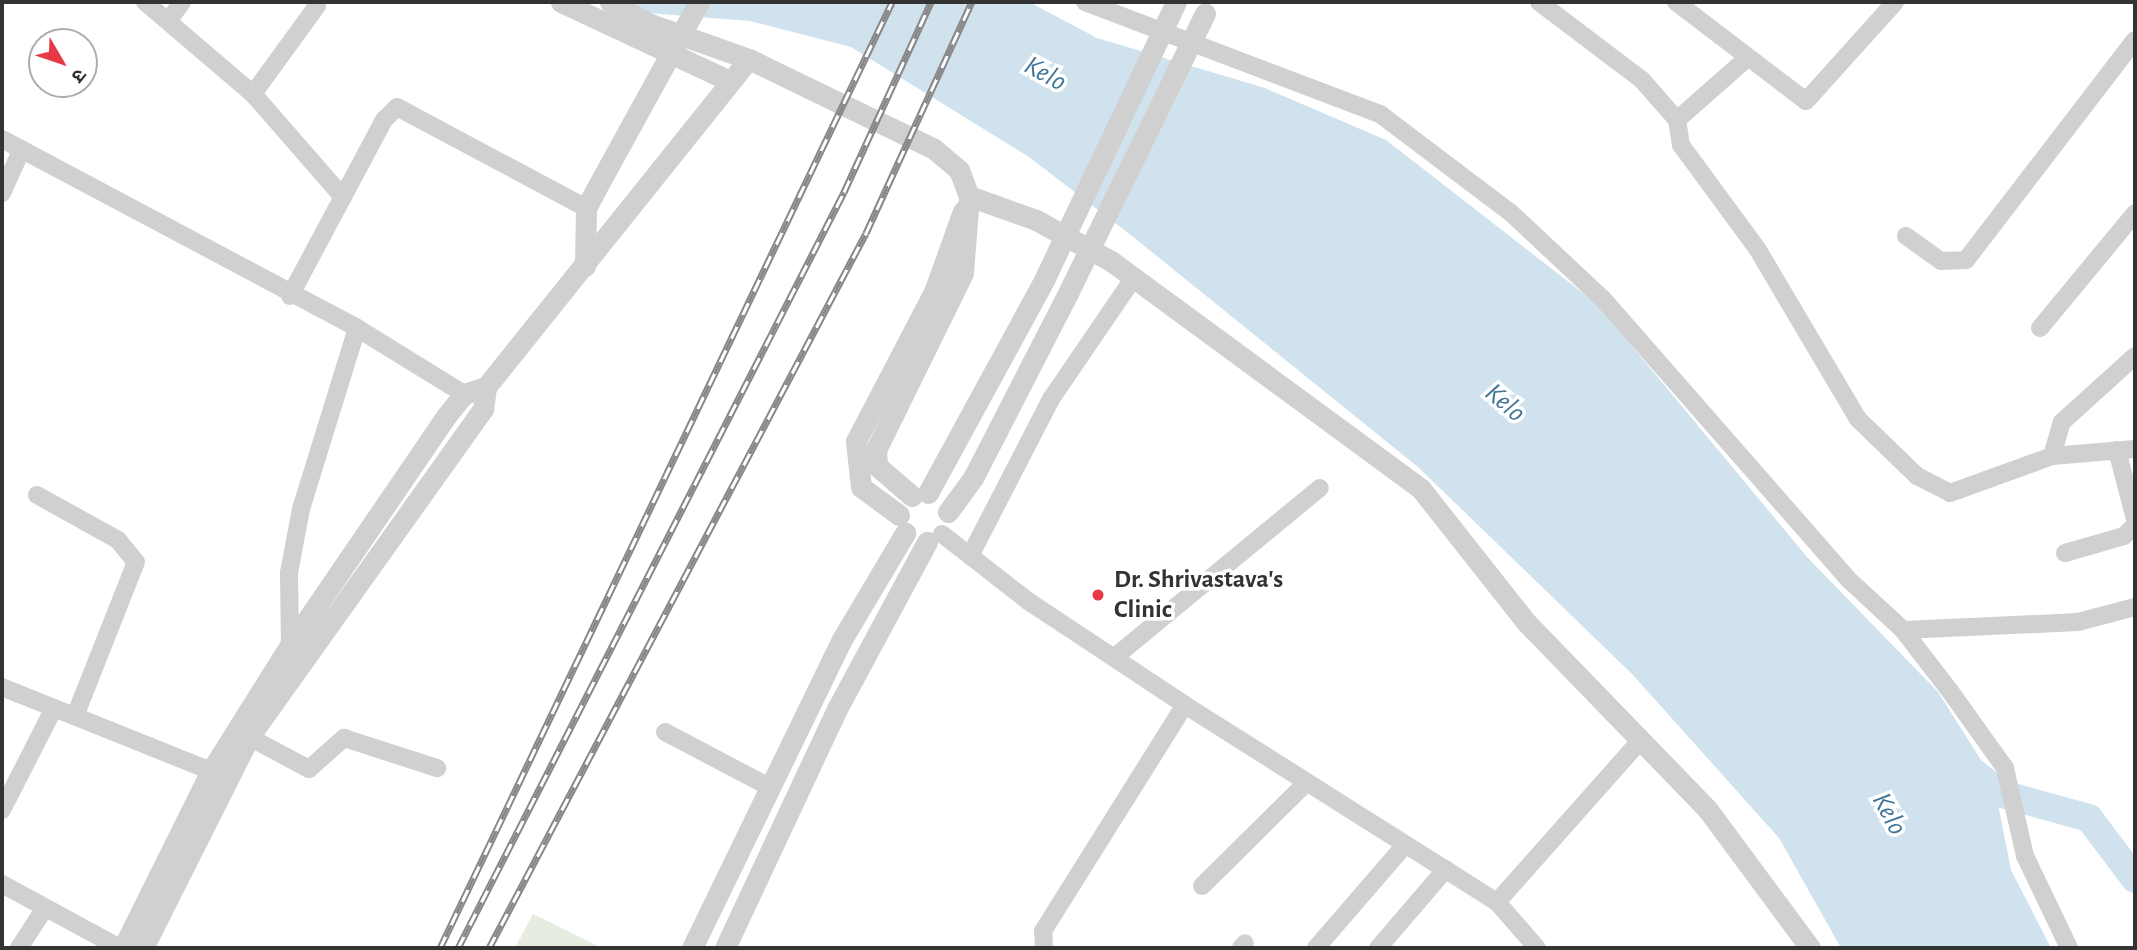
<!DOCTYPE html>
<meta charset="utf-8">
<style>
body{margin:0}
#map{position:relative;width:2137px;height:950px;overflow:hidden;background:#fff;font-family:"Alegreya Sans","Noto Sans Devanagari",sans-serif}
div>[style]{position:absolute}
.green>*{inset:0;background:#e6ecdf}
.water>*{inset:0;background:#cfe2ee}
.river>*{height:28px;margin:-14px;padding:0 14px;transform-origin:14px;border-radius:14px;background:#cfe2ee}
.minor>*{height:18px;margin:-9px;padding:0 9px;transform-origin:9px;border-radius:9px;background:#d0d0d0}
.tertiary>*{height:21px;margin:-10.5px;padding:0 10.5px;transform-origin:10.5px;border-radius:10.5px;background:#d0d0d0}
.rail>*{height:7px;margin-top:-3.5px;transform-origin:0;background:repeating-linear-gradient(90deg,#fff 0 13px,#888 0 26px);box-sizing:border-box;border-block:2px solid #888}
.tertiary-bridge>*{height:21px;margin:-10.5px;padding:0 10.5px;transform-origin:10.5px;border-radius:10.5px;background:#d0d0d0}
.dots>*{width:19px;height:19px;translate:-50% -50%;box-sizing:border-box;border:4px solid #fff;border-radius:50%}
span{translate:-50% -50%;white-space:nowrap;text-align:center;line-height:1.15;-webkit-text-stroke:7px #fff;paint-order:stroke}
.poi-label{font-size:26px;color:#333;font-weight:700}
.left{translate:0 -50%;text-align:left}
.water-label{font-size:28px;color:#3f7597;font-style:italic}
.frame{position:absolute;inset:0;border:4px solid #333;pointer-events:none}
.north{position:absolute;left:28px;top:28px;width:70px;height:70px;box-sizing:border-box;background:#fff;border:2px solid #adadad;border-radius:50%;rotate:129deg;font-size:19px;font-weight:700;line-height:28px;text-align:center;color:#333}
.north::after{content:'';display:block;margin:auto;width:24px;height:32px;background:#e63946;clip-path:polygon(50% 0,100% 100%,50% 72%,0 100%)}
</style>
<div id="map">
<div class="green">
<i style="clip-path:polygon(533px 914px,602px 948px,515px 948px)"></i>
</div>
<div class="water">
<i style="clip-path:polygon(616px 2px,1029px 2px,1097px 38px,1265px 88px,1386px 140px,1597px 304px,1807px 557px,1938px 692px,1993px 779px,2011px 870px,2051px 948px,1841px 948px,1779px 838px,1633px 675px,1418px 467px,1132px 236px,1029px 157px,851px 47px,750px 21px,635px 12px)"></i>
</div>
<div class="river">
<i style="left:1964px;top:765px;width:48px;rotate:37.3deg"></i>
<i style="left:2002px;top:794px;width:90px;rotate:15.4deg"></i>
<i style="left:2089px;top:818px;width:76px;rotate:53deg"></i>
</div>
<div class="minor">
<i style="left:145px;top:2px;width:142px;rotate:40.4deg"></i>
<i style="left:253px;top:94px;width:137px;rotate:48.9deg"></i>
<i style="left:1085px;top:2px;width:316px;rotate:20.8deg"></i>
<i style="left:1380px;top:114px;width:164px;rotate:37.1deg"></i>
<i style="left:1511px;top:213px;width:126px;rotate:43.1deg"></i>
<i style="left:1603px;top:299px;width:372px;rotate:48.8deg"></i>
<i style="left:1848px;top:579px;width:75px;rotate:42.8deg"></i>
<i style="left:1903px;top:630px;width:77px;rotate:52.4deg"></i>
<i style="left:1950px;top:691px;width:95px;rotate:54.5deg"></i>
<i style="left:2005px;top:768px;width:90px;rotate:77.2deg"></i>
<i style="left:2025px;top:856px;width:102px;rotate:64.4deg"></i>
<i style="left:1539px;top:2px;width:129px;rotate:37.1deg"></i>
<i style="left:1642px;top:80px;width:53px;rotate:48.8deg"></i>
<i style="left:1677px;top:120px;width:25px;rotate:81deg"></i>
<i style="left:1681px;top:145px;width:130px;rotate:53.7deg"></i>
<i style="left:1758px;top:250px;width:196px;rotate:59.4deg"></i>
<i style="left:1858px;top:419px;width:82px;rotate:44deg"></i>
<i style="left:1917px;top:476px;width:37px;rotate:27deg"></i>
<i style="left:1950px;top:493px;width:109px;rotate:-19.9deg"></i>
<i style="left:2052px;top:456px;width:83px;rotate:-4.8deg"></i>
<i style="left:1676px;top:2px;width:163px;rotate:37.3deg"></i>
<i style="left:1806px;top:101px;width:133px;rotate:-48deg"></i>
<i style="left:169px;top:20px;width:22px;rotate:-54deg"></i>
<i style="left:253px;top:94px;width:109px;rotate:-54deg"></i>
<i style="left:1677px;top:120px;width:91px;rotate:-41.4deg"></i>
<i style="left:2px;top:139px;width:402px;rotate:28deg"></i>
<i style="left:357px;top:328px;width:126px;rotate:31.7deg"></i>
<i style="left:2px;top:193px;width:48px;rotate:-65.6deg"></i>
<i style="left:1906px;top:236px;width:43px;rotate:35.5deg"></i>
<i style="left:1941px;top:261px;width:25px;rotate:-2deg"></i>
<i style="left:1966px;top:260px;width:277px;rotate:-52.5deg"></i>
<i style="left:290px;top:296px;width:200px;rotate:-61.9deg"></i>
<i style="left:384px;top:120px;width:18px;rotate:-45deg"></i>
<i style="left:397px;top:107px;width:214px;rotate:28.1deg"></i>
<i style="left:2040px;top:328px;width:149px;rotate:-50.4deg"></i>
<i style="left:2117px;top:450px;width:71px;rotate:75.4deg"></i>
<i style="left:2052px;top:456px;width:35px;rotate:-74deg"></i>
<i style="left:2062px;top:422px;width:98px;rotate:-42.1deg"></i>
<i style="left:37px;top:495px;width:93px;rotate:29.1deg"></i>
<i style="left:118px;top:540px;width:28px;rotate:51deg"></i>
<i style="left:136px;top:562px;width:166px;rotate:111.6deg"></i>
<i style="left:942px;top:534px;width:109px;rotate:37.9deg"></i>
<i style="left:1028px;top:601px;width:188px;rotate:33.5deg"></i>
<i style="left:1185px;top:705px;width:369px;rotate:32.3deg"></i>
<i style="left:1497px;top:902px;width:61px;rotate:49deg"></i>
<i style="left:2065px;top:553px;width:61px;rotate:-16.1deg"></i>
<i style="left:2124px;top:536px;width:16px;rotate:-45deg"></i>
<i style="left:970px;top:556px;width:177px;rotate:-62.7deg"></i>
<i style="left:1051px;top:399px;width:145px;rotate:-55.7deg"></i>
<i style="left:1903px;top:630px;width:175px;rotate:-2.6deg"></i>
<i style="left:2078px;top:622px;width:59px;rotate:-14.7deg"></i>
<i style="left:290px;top:645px;width:72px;rotate:-90.8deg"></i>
<i style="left:289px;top:573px;width:65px;rotate:-79.4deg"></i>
<i style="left:301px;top:509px;width:189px;rotate:-72.8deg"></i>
<i style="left:1116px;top:656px;width:264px;rotate:-39.5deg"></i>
<i style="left:2px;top:687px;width:225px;rotate:21.9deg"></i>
<i style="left:665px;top:732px;width:120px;rotate:27.8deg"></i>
<i style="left:249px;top:737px;width:68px;rotate:28.1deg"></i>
<i style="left:309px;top:769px;width:47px;rotate:-41.5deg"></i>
<i style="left:344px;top:738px;width:98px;rotate:17.9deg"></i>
<i style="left:2px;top:810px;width:114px;rotate:-63deg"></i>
<i style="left:2px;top:884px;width:134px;rotate:28.5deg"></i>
<i style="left:1202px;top:886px;width:146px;rotate:-44.7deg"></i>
<i style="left:1497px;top:902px;width:214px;rotate:-48.4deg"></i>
<i style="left:19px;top:948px;width:48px;rotate:-57deg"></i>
<i style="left:1044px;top:948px;width:17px;rotate:-93deg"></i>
<i style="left:1043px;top:931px;width:267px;rotate:-57.9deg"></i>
<i style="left:1241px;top:948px;width:6px;rotate:-51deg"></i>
<i style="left:1316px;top:948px;width:135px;rotate:-49.2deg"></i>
<i style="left:1378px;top:948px;width:104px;rotate:-49.3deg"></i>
</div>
<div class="tertiary">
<i style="left:561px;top:2px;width:187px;rotate:25.1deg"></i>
<i style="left:610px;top:2px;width:46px;rotate:28.8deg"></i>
<i style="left:650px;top:24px;width:105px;rotate:19.5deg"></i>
<i style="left:969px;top:196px;width:71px;rotate:19.7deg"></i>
<i style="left:1036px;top:220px;width:85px;rotate:28.7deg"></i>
<i style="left:1111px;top:261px;width:385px;rotate:36.3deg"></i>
<i style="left:1421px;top:489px;width:171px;rotate:51.7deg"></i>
<i style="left:1527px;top:623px;width:260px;rotate:45.9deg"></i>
<i style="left:1708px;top:810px;width:172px;rotate:53.5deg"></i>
<i style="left:585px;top:266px;width:58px;rotate:-89deg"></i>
<i style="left:586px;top:208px;width:19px;rotate:-62deg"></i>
<i style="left:928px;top:493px;width:243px;rotate:-61.4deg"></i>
<i style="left:948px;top:512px;width:42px;rotate:-53.7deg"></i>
<i style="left:973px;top:478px;width:210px;rotate:-62.8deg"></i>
<i style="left:899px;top:515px;width:47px;rotate:-143.6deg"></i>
<i style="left:861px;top:487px;width:46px;rotate:-96.2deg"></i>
<i style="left:856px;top:441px;width:168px;rotate:-62.4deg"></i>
<i style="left:934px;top:292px;width:86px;rotate:-70.3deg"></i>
<i style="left:123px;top:948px;width:198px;rotate:-63.6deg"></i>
<i style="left:211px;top:771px;width:149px;rotate:-57.9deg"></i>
<i style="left:290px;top:645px;width:278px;rotate:-55.7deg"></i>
<i style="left:447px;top:415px;width:27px;rotate:-51deg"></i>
<i style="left:464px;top:394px;width:23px;rotate:-18deg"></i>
<i style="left:143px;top:948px;width:236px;rotate:-63.3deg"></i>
<i style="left:249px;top:737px;width:403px;rotate:-54.5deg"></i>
<i style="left:483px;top:409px;width:22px;rotate:-82deg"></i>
<i style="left:486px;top:387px;width:420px;rotate:-51.3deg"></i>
<i style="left:749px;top:59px;width:206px;rotate:25.9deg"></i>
<i style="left:934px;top:149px;width:33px;rotate:40deg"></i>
<i style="left:959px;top:170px;width:28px;rotate:69deg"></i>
<i style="left:969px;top:196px;width:77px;rotate:94.5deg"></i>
<i style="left:963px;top:273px;width:197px;rotate:116.2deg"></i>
<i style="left:876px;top:450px;width:16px;rotate:86deg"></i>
<i style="left:877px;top:466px;width:46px;rotate:40.6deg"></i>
<i style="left:692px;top:948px;width:341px;rotate:-64.1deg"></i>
<i style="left:841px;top:641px;width:126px;rotate:-59.3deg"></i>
<i style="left:725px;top:948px;width:264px;rotate:-64.9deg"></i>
<i style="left:837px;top:709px;width:190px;rotate:-61.7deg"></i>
</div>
<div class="rail">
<i style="left:440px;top:948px;width:1048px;rotate:-64.46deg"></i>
<i style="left:458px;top:948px;width:849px;rotate:-62.95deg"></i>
<i style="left:844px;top:192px;width:209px;rotate:-65.4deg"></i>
<i style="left:489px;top:948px;width:808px;rotate:-62.2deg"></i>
<i style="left:866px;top:233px;width:254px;rotate:-65.4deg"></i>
</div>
<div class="tertiary-bridge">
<i style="left:595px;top:191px;width:216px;rotate:-61.2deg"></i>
<i style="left:1044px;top:280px;width:308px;rotate:-64.6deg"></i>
<i style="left:1069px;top:291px;width:309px;rotate:-63.9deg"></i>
</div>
<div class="dots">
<i style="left:1098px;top:595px;background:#e63946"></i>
</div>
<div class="poi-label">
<span class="left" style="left:1114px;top:595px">Dr. Shrivastava's<br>Clinic</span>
</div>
<div class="water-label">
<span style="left:1045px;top:74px;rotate:29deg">Kelo</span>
<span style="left:1505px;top:403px;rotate:41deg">Kelo</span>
<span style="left:1889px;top:814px;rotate:62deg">Kelo</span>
</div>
<div class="frame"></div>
<div class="north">उ</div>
</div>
